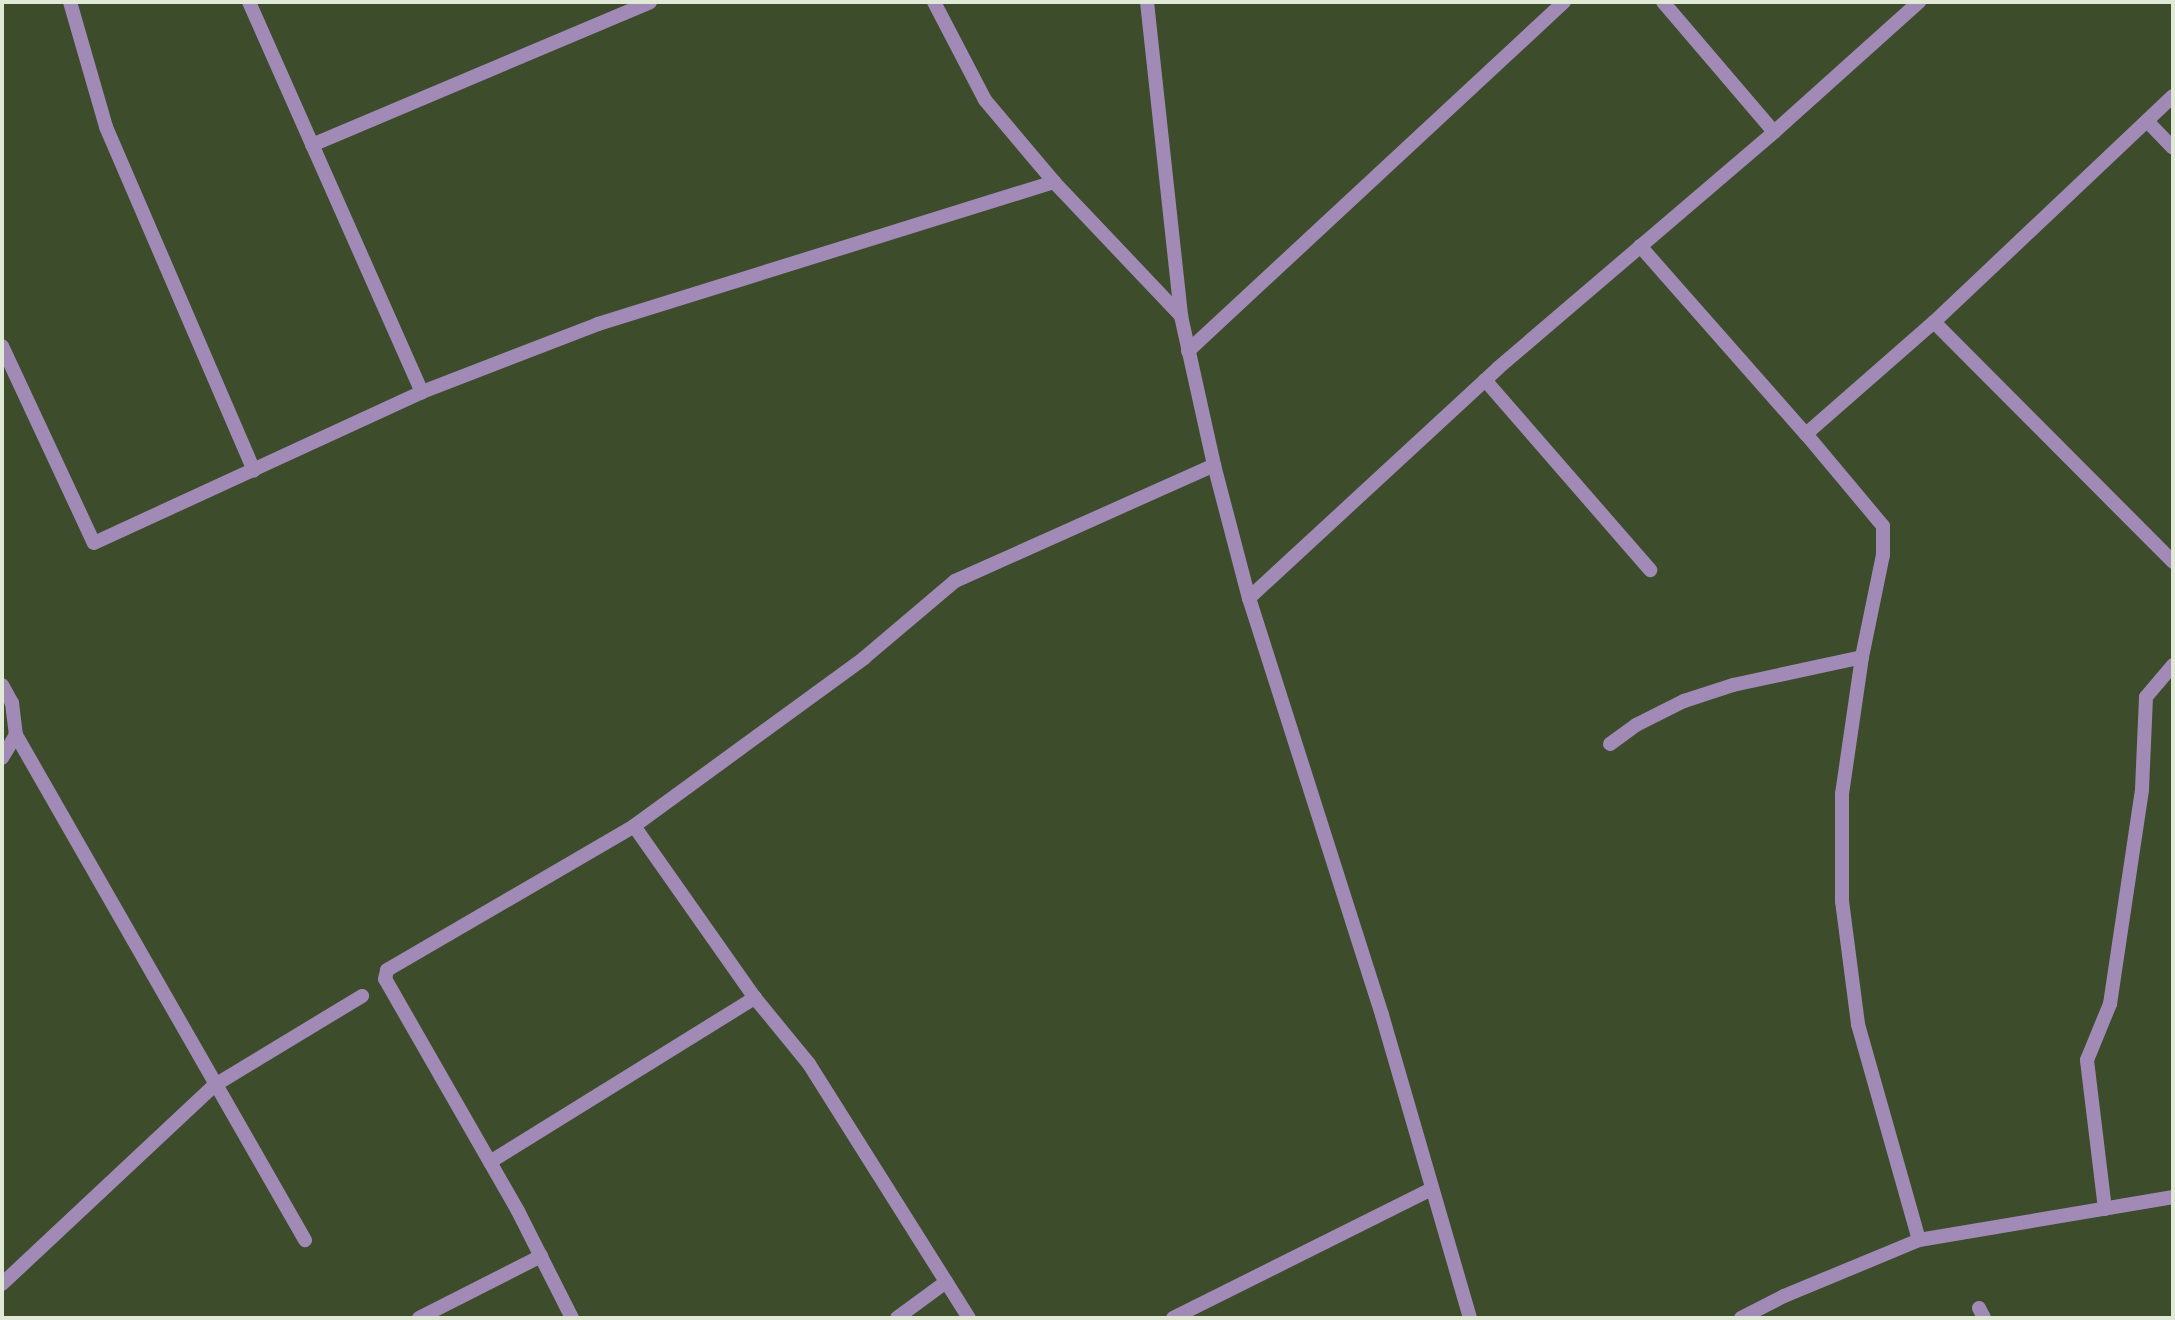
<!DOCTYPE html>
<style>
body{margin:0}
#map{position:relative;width:2175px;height:1320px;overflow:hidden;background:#3d4c2b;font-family:"Archivo Narrow",sans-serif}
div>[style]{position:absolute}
.minor>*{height:14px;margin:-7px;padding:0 7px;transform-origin:7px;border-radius:7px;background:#a28ab7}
span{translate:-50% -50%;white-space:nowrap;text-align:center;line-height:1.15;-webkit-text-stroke:8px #334121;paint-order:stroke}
.frame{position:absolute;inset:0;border:4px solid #dfe9d5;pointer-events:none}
</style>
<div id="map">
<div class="minor">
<i style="left:70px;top:2px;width:130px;rotate:73.9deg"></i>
<i style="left:106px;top:127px;width:374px;rotate:66.7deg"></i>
<i style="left:249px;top:2px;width:427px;rotate:66.1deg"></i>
<i style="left:934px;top:2px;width:110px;rotate:62.5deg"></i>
<i style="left:985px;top:100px;width:107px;rotate:49.9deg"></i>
<i style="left:1054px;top:182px;width:185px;rotate:46.5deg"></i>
<i style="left:1147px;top:2px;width:316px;rotate:83.8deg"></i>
<i style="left:1181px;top:316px;width:153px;rotate:77.5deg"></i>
<i style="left:1214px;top:465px;width:138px;rotate:75.3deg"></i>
<i style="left:1249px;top:598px;width:438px;rotate:72.3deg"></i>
<i style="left:1382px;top:1015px;width:316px;rotate:73.8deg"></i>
<i style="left:1663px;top:2px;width:171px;rotate:49.5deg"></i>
<i style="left:2147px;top:121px;width:37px;rotate:46deg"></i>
<i style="left:312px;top:145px;width:367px;rotate:-22.9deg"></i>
<i style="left:1640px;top:246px;width:251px;rotate:48.6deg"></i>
<i style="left:1934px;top:322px;width:339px;rotate:45.1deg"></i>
<i style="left:2px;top:346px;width:217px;rotate:65deg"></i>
<i style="left:94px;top:543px;width:361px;rotate:-24.7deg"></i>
<i style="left:422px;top:392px;width:189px;rotate:-21.1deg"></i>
<i style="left:598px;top:324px;width:478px;rotate:-17.3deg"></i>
<i style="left:1188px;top:351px;width:513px;rotate:-42.87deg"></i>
<i style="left:1485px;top:380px;width:252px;rotate:49deg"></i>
<i style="left:1249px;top:598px;width:339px;rotate:-42.7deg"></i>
<i style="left:1498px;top:368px;width:363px;rotate:-40.5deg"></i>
<i style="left:1774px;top:132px;width:195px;rotate:-41.9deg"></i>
<i style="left:2px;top:685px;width:21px;rotate:61deg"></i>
<i style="left:12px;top:703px;width:32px;rotate:83deg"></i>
<i style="left:16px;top:735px;width:582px;rotate:60.22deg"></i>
<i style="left:1610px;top:744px;width:32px;rotate:-36deg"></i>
<i style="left:1636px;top:725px;width:54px;rotate:-26.6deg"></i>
<i style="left:1684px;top:701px;width:52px;rotate:-18.1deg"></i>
<i style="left:1733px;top:685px;width:132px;rotate:-12.2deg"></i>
<i style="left:2px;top:758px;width:27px;rotate:-59deg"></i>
<i style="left:634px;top:826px;width:210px;rotate:54.9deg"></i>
<i style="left:755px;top:998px;width:85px;rotate:50.7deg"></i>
<i style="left:809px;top:1064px;width:300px;rotate:57.8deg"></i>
<i style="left:490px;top:1162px;width:312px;rotate:-31.8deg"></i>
<i style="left:2105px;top:1209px;width:150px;rotate:-96.9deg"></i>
<i style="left:2087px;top:1060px;width:61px;rotate:-67.7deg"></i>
<i style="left:2110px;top:1004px;width:217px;rotate:-81.5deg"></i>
<i style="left:2142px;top:789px;width:92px;rotate:-87.5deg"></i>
<i style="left:2146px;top:697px;width:42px;rotate:-49.8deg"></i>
<i style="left:1919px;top:1240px;width:224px;rotate:-105.8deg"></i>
<i style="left:1858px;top:1024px;width:124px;rotate:-97.4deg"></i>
<i style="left:1842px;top:901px;width:107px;rotate:-90deg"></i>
<i style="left:1842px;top:794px;width:138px;rotate:-81.7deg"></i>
<i style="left:1862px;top:657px;width:104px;rotate:-78.4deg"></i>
<i style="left:1883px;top:555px;width:29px;rotate:-90deg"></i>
<i style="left:1883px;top:526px;width:120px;rotate:-129.9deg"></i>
<i style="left:1806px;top:434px;width:170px;rotate:-41.2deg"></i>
<i style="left:1934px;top:322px;width:329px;rotate:-43.4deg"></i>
<i style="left:2px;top:1284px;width:291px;rotate:-43.1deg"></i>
<i style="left:215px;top:1085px;width:172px;rotate:-31.2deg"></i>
<i style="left:1979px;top:1308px;width:11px;rotate:63deg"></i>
<i style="left:419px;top:1318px;width:137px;rotate:-26.9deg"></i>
<i style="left:572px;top:1318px;width:120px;rotate:-116.8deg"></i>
<i style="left:518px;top:1211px;width:267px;rotate:-119.8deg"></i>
<i style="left:385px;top:979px;width:9px;rotate:-77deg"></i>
<i style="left:387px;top:970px;width:286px;rotate:-30.2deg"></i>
<i style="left:634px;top:826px;width:285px;rotate:-36.1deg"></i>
<i style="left:864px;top:658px;width:119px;rotate:-40.2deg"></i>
<i style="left:955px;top:581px;width:284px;rotate:-24.1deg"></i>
<i style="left:897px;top:1318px;width:61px;rotate:-36.3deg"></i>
<i style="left:1173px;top:1318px;width:289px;rotate:-26.5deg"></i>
<i style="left:1741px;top:1318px;width:48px;rotate:-27.1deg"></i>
<i style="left:1784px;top:1296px;width:146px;rotate:-22.5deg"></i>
<i style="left:1919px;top:1240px;width:258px;rotate:-9.6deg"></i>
</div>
<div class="frame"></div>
</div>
